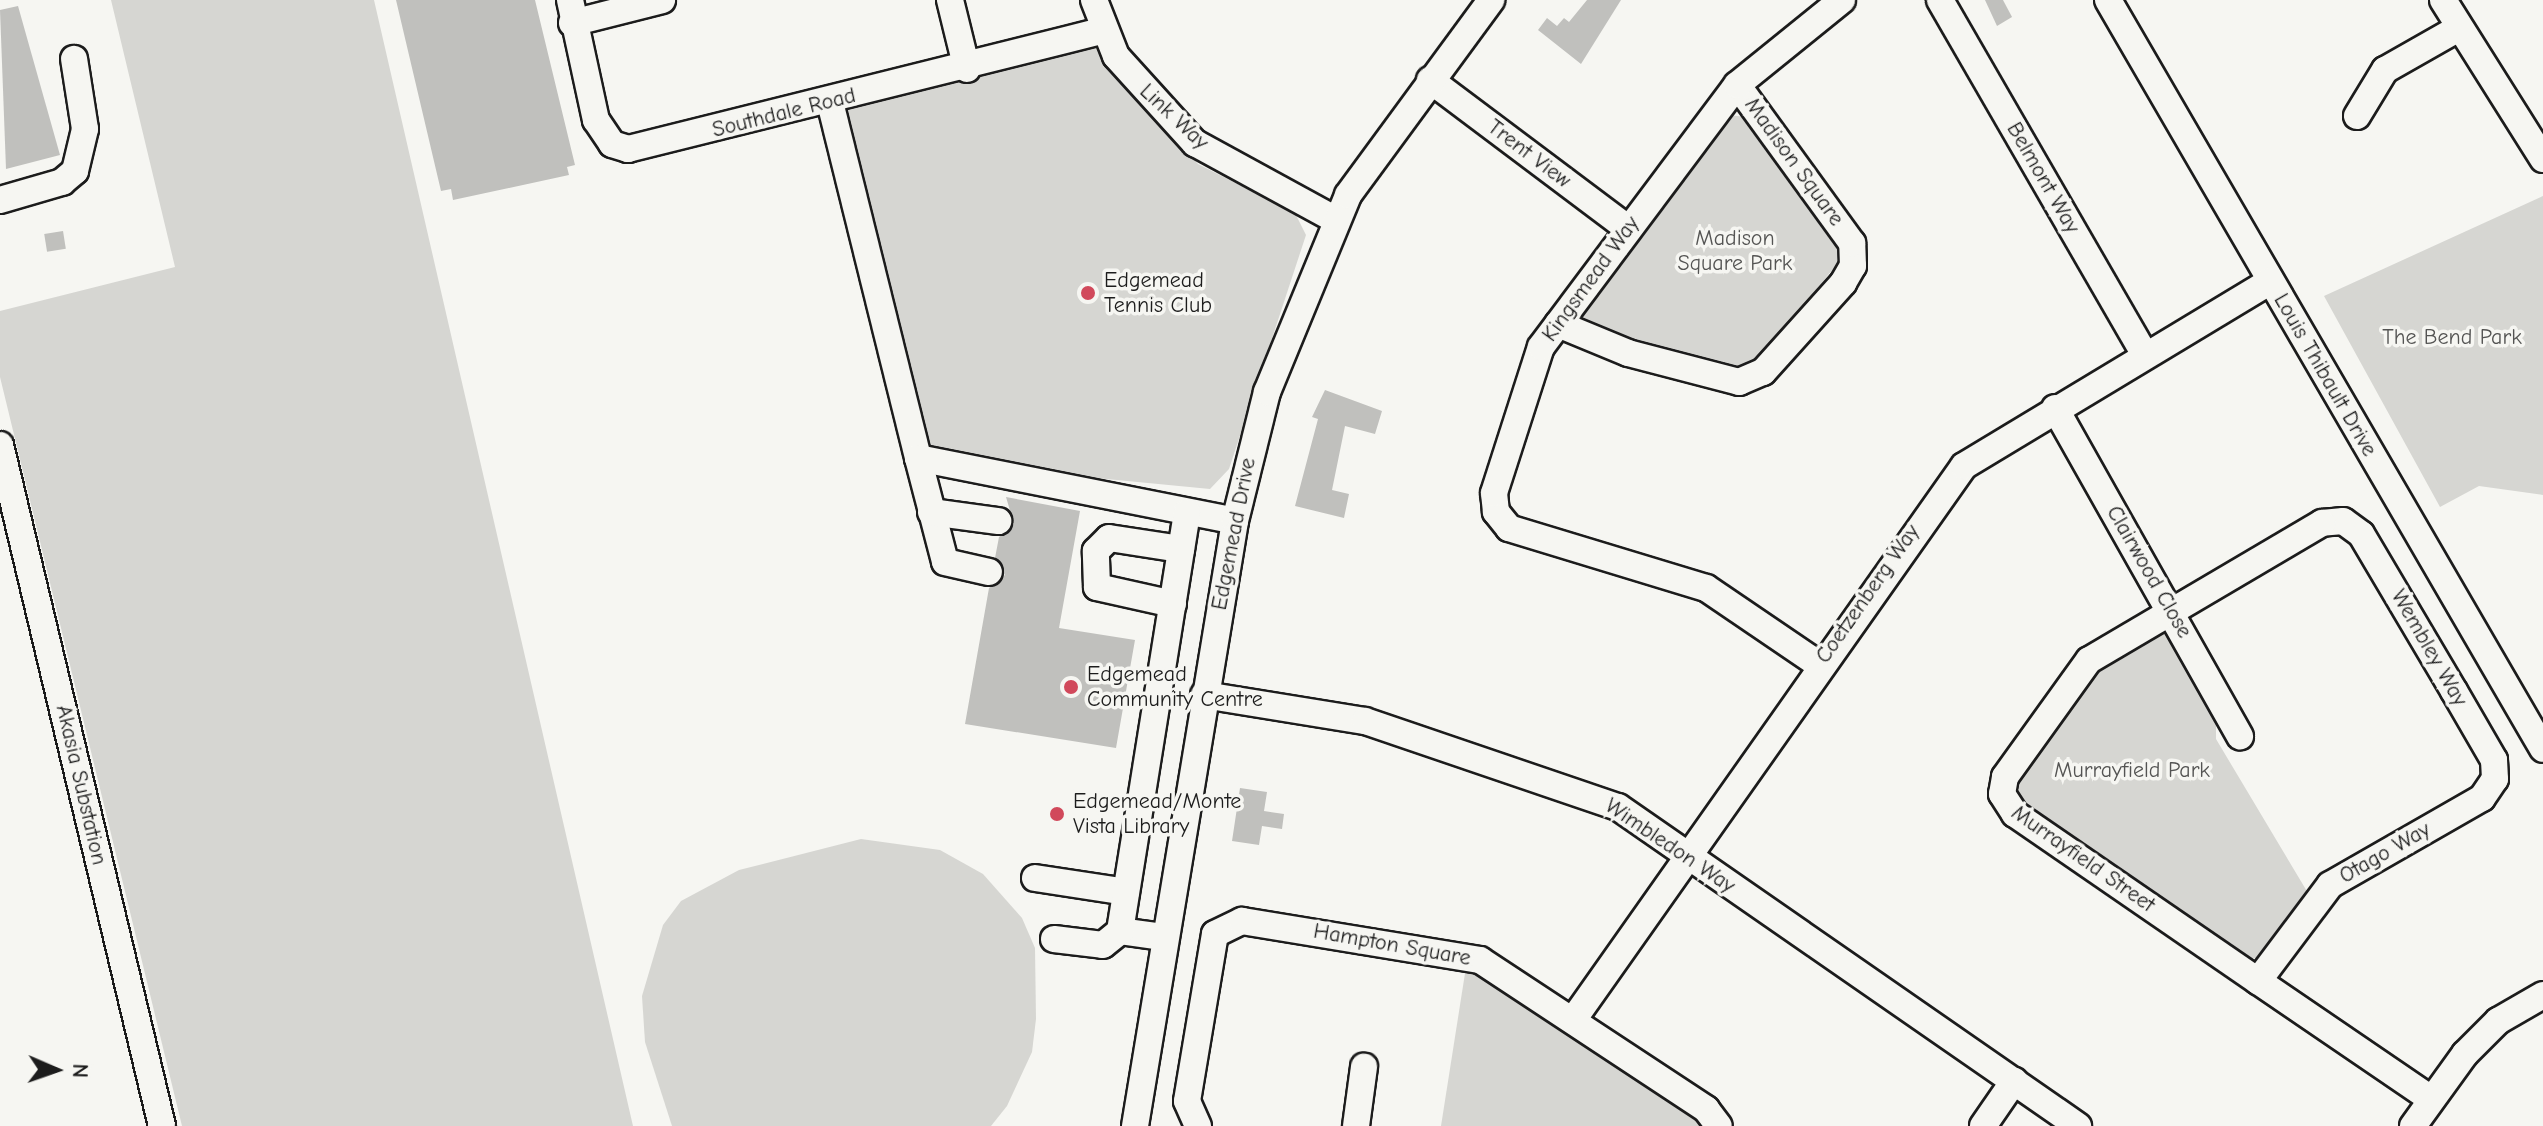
<!DOCTYPE html>
<style>
body{margin:0}
#map{position:relative;width:2543px;height:1126px;overflow:hidden;background:#f6f6f2;font-family:"Comic Neue",sans-serif}
div>[style]{position:absolute}
.green>*{inset:0;background:#d6d6d2}
.building>*{inset:0;background:#c0c0bd;transform-origin:0 0}
.roads{filter:drop-shadow(2px 0 #1c1c1c) drop-shadow(-2px 0 #1c1c1c) drop-shadow(0 2px #1c1c1c) drop-shadow(0 -2px #1c1c1c)}
.minor>*{height:26px;margin:-13px;padding:0 13px;transform-origin:13px;border-radius:13px;background:#f6f6f2}
.dots>*{width:22px;height:22px;translate:-50% -50%;box-sizing:border-box;border:4px solid #f6f6f2;border-radius:50%}
span{translate:-50% -50%;white-space:nowrap;text-align:center;line-height:1.15;-webkit-text-stroke:7px #f6f6f2;paint-order:stroke}
.street-label{font-size:22px;color:#1c1c1c}
.park-label{font-size:22px;color:#545453}
.poi-label{font-size:22px;color:#1c1c1c}
.left{translate:0 -50%;text-align:left}
.north{position:absolute;left:16px;top:1030px;width:80px;height:80px;-webkit-text-stroke:6px #f6f6f2;paint-order:stroke;rotate:92deg;font-size:22px;font-weight:700;line-height:32px;text-align:center;color:#1c1c1c}
.north::after{content:'';display:block;margin:auto;width:28px;height:36px;background:#1c1c1c;clip-path:polygon(50% 0,100% 100%,50% 72%,0 100%)}
</style>
<div id="map">
<div class="green">
<i style="clip-path:polygon(111px 0,374px 0,633px 1126px,182px 1126px,0 377px,0 311px,175px 267px)"></i>
<i style="clip-path:polygon(1095px 44px,1198px 164px,1295px 213px,1306px 235px,1229px 469px,1210px 489px,931px 462px,846px 107px)"></i>
<i style="clip-path:polygon(1728px 115px,1747px 117px,1835px 232px,1842px 258px,1747px 374px,1591px 331px,1579px 313px)"></i>
<i style="clip-path:polygon(2543px 196px,2543px 495px,2479px 486px,2440px 507px,2324px 296px)"></i>
<i style="clip-path:polygon(2165px 630px,2216px 715px,2216px 739px,2308px 893px,2256px 958px,2245px 958px,2020px 805px,2013px 787px,2089px 675px)"></i>
<i style="clip-path:polygon(861px 839px,940px 850px,983px 874px,1022px 918px,1035px 948px,1036px 1019px,1032px 1052px,1007px 1106px,991px 1126px,672px 1126px,645px 1042px,642px 996px,663px 925px,681px 901px,739px 870px)"></i>
<i style="clip-path:polygon(1466px 967px,1476px 969px,1707px 1126px,1441px 1126px)"></i>
</div>
<div class="building">
<i style="clip-path:polygon(396px 0,535px 0,575px 165px,567px 167px,569px 175px,453px 200px,451px 189px,441px 191px)"></i>
<i style="clip-path:polygon(1587px 0,1621px 0,1581px 64px,1538px 30px,1547px 18px,1557px 26px,1564px 18px,1569px 22px)"></i>
<i style="clip-path:polygon(1985px 0,2003px 0,2012px 17px,1997px 26px)"></i>
<i style="clip-path:polygon(18px 6px,60px 155px,6px 169px,0 10px)"></i>
<i style="left:63px;top:231px;width:18px;height:19px;rotate:81deg"></i>
<i style="clip-path:polygon(1325px 390px,1382px 411px,1375px 434px,1345px 426px,1332px 490px,1349px 494px,1344px 518px,1295px 506px,1318px 419px,1312px 417px)"></i>
<i style="clip-path:polygon(1006px 497px,1080px 511px,1059px 628px,1135px 640px,1116px 748px,965px 724px,989px 588px,1005px 575px,995px 558px,999px 537px,1014px 524px)"></i>
<i style="clip-path:polygon(1240px 788px,1267px 792px,1264px 811px,1284px 814px,1282px 829px,1262px 826px,1259px 845px,1232px 841px)"></i>
</div>
<div class="roads">
<div class="minor">
<i style="left:570px;top:0;width:123px;rotate:77.8deg"></i>
<i style="left:596px;top:120px;width:29px;rotate:56deg"></i>
<i style="left:612px;top:144px;width:17px;rotate:17deg"></i>
<i style="left:628px;top:149px;width:489px;rotate:-14deg"></i>
<i style="left:950px;top:0;width:71px;rotate:76.2deg"></i>
<i style="left:1094px;top:0;width:60px;rotate:68.6deg"></i>
<i style="left:1116px;top:56px;width:118px;rotate:47.8deg"></i>
<i style="left:1195px;top:143px;width:161px;rotate:28.6deg"></i>
<i style="left:1940px;top:0;width:410px;rotate:60deg"></i>
<i style="left:2108px;top:0;width:866px;rotate:59.85deg"></i>
<i style="left:2443px;top:0;width:188px;rotate:57.8deg"></i>
<i style="left:572px;top:23px;width:93px;rotate:-14.3deg"></i>
<i style="left:1430px;top:80px;width:246px;rotate:36.9deg"></i>
<i style="left:830px;top:102px;width:367px;rotate:76.1deg"></i>
<i style="left:918px;top:458px;width:323px;rotate:11.2deg"></i>
<i style="left:2357px;top:116px;width:54px;rotate:-58.7deg"></i>
<i style="left:2385px;top:70px;width:85px;rotate:-29.6deg"></i>
<i style="left:0;top:200px;width:65px;rotate:-16.2deg"></i>
<i style="left:62px;top:182px;width:17px;rotate:-40deg"></i>
<i style="left:75px;top:171px;width:43px;rotate:-76.6deg"></i>
<i style="left:85px;top:129px;width:71px;rotate:-98.9deg"></i>
<i style="left:1558px;top:324px;width:76px;rotate:22.5deg"></i>
<i style="left:1628px;top:353px;width:115px;rotate:14.6deg"></i>
<i style="left:1739px;top:382px;width:26px;rotate:-23deg"></i>
<i style="left:1763px;top:372px;width:120px;rotate:-48deg"></i>
<i style="left:1843px;top:283px;width:20px;rotate:-60deg"></i>
<i style="left:1853px;top:266px;width:23px;rotate:-92deg"></i>
<i style="left:1852px;top:243px;width:195px;rotate:-126deg"></i>
<i style="left:2055px;top:408px;width:377px;rotate:60.6deg"></i>
<i style="left:0;top:445px;width:700px;rotate:76.62deg"></i>
<i style="left:918px;top:458px;width:107px;rotate:75.4deg"></i>
<i style="left:945px;top:562px;width:45px;rotate:12.8deg"></i>
<i style="left:931px;top:512px;width:68px;rotate:7.7deg"></i>
<i style="left:1173px;top:604px;width:78px;rotate:-167.4deg"></i>
<i style="left:1097px;top:587px;width:36px;rotate:-92deg"></i>
<i style="left:1096px;top:551px;width:18px;rotate:-45deg"></i>
<i style="left:1109px;top:538px;width:73px;rotate:8.7deg"></i>
<i style="left:1818px;top:664px;width:135px;rotate:-145.8deg"></i>
<i style="left:1706px;top:588px;width:206px;rotate:-163.1deg"></i>
<i style="left:1509px;top:528px;width:21px;rotate:-129deg"></i>
<i style="left:1496px;top:512px;width:19px;rotate:-96deg"></i>
<i style="left:1494px;top:493px;width:153px;rotate:-72.2deg"></i>
<i style="left:1541px;top:347px;width:327px;rotate:-53.2deg"></i>
<i style="left:1737px;top:85px;width:135px;rotate:-39deg"></i>
<i style="left:1204px;top:695px;width:163px;rotate:9.2deg"></i>
<i style="left:1365px;top:721px;width:267px;rotate:18.8deg"></i>
<i style="left:1618px;top:807px;width:560px;rotate:34.74deg"></i>
<i style="left:1035px;top:878px;width:92px;rotate:8.7deg"></i>
<i style="left:1163px;top:937px;width:43px;rotate:-172.1deg"></i>
<i style="left:1120px;top:931px;width:424px;rotate:-80.9deg"></i>
<i style="left:1054px;top:939px;width:49px;rotate:7deg"></i>
<i style="left:1103px;top:945px;width:22px;rotate:-39deg"></i>
<i style="left:2258px;top:981px;width:120px;rotate:-53.1deg"></i>
<i style="left:2330px;top:885px;width:175px;rotate:-29.8deg"></i>
<i style="left:2482px;top:798px;width:23px;rotate:-56deg"></i>
<i style="left:2495px;top:779px;width:19px;rotate:-93deg"></i>
<i style="left:2494px;top:760px;width:80px;rotate:-120.1deg"></i>
<i style="left:2454px;top:691px;width:182px;rotate:-120.6deg"></i>
<i style="left:2361px;top:534px;width:22px;rotate:-144deg"></i>
<i style="left:2343px;top:521px;width:21px;rotate:175deg"></i>
<i style="left:2322px;top:523px;width:270px;rotate:149.5deg"></i>
<i style="left:2089px;top:660px;width:144px;rotate:125.7deg"></i>
<i style="left:2005px;top:777px;width:17px;rotate:100deg"></i>
<i style="left:2002px;top:794px;width:24px;rotate:57deg"></i>
<i style="left:2015px;top:814px;width:295px;rotate:34.5deg"></i>
<i style="left:2258px;top:981px;width:209px;rotate:34.3deg"></i>
<i style="left:1573px;top:1020px;width:678px;rotate:-54.79deg"></i>
<i style="left:1964px;top:466px;width:358px;rotate:-31.1deg"></i>
<i style="left:1135px;top:1126px;width:613px;rotate:-80.61deg"></i>
<i style="left:1235px;top:521px;width:133px;rotate:-76.1deg"></i>
<i style="left:1267px;top:392px;width:213px;rotate:-67.6deg"></i>
<i style="left:1348px;top:195px;width:242px;rotate:-53.7deg"></i>
<i style="left:1198px;top:1126px;width:27px;rotate:-114deg"></i>
<i style="left:1187px;top:1101px;width:169px;rotate:-80.5deg"></i>
<i style="left:1215px;top:934px;width:30px;rotate:-26deg"></i>
<i style="left:1242px;top:921px;width:241px;rotate:9.3deg"></i>
<i style="left:1480px;top:960px;width:271px;rotate:33.4deg"></i>
<i style="left:1706px;top:1109px;width:21px;rotate:53deg"></i>
<i style="left:1356px;top:1126px;width:60px;rotate:-82.3deg"></i>
<i style="left:1983px;top:1126px;width:55px;rotate:-55.4deg"></i>
<i style="left:2413px;top:1126px;width:89px;rotate:-54.2deg"></i>
<i style="left:2465px;top:1054px;width:47px;rotate:-45deg"></i>
<i style="left:2498px;top:1021px;width:52px;rotate:-30deg"></i>
</div>
</div>
<div class="dots">
<i style="left:1088px;top:293px;background:#d1495b"></i>
<i style="left:1071px;top:687px;background:#d1495b"></i>
<i style="left:1057px;top:814px;background:#d1495b"></i>
</div>
<div class="street-label">
<span style="left:784px;top:113px;rotate:-14deg">Southdale Road</span>
<span style="left:1174px;top:117px;rotate:43deg">Link Way</span>
<span style="left:1529px;top:154px;rotate:37deg">Trent View</span>
<span style="left:1794px;top:162px;rotate:54deg">Madison Square</span>
<span style="left:2043px;top:178px;rotate:60deg">Belmont Way</span>
<span style="left:1591px;top:279px;rotate:-54deg">Kingsmead Way</span>
<span style="left:2325px;top:375px;rotate:60deg">Louis Thibault Drive</span>
<span style="left:1234px;top:534px;rotate:-79deg">Edgemead Drive</span>
<span style="left:2149px;top:572px;rotate:60deg">Clairwood Close</span>
<span style="left:1868px;top:594px;rotate:-55deg">Coetzenberg Way</span>
<span style="left:2429px;top:648px;rotate:60deg">Wembley Way</span>
<span style="left:81px;top:785px;rotate:77deg">Akasia Substation</span>
<span style="left:1670px;top:846px;rotate:34deg">Wimbledon Way</span>
<span style="left:2385px;top:853px;rotate:-30deg">Otago Way</span>
<span style="left:2083px;top:859px;rotate:35deg">Murrayfield Street</span>
<span style="left:1392px;top:945px;rotate:10deg">Hampton Square</span>
</div>
<div class="park-label">
<span style="left:1735px;top:251px">Madison<br>Square Park</span>
<span style="left:2452px;top:338px">The Bend Park</span>
<span style="left:2132px;top:771px">Murrayfield Park</span>
</div>
<div class="poi-label">
<span class="left" style="left:1104px;top:293px">Edgemead<br>Tennis Club</span>
<span class="left" style="left:1087px;top:687px">Edgemead<br>Community Centre</span>
<span class="left" style="left:1073px;top:814px">Edgemead/Monte<br>Vista Library</span>
</div>
<div class="north">N</div>
</div>
